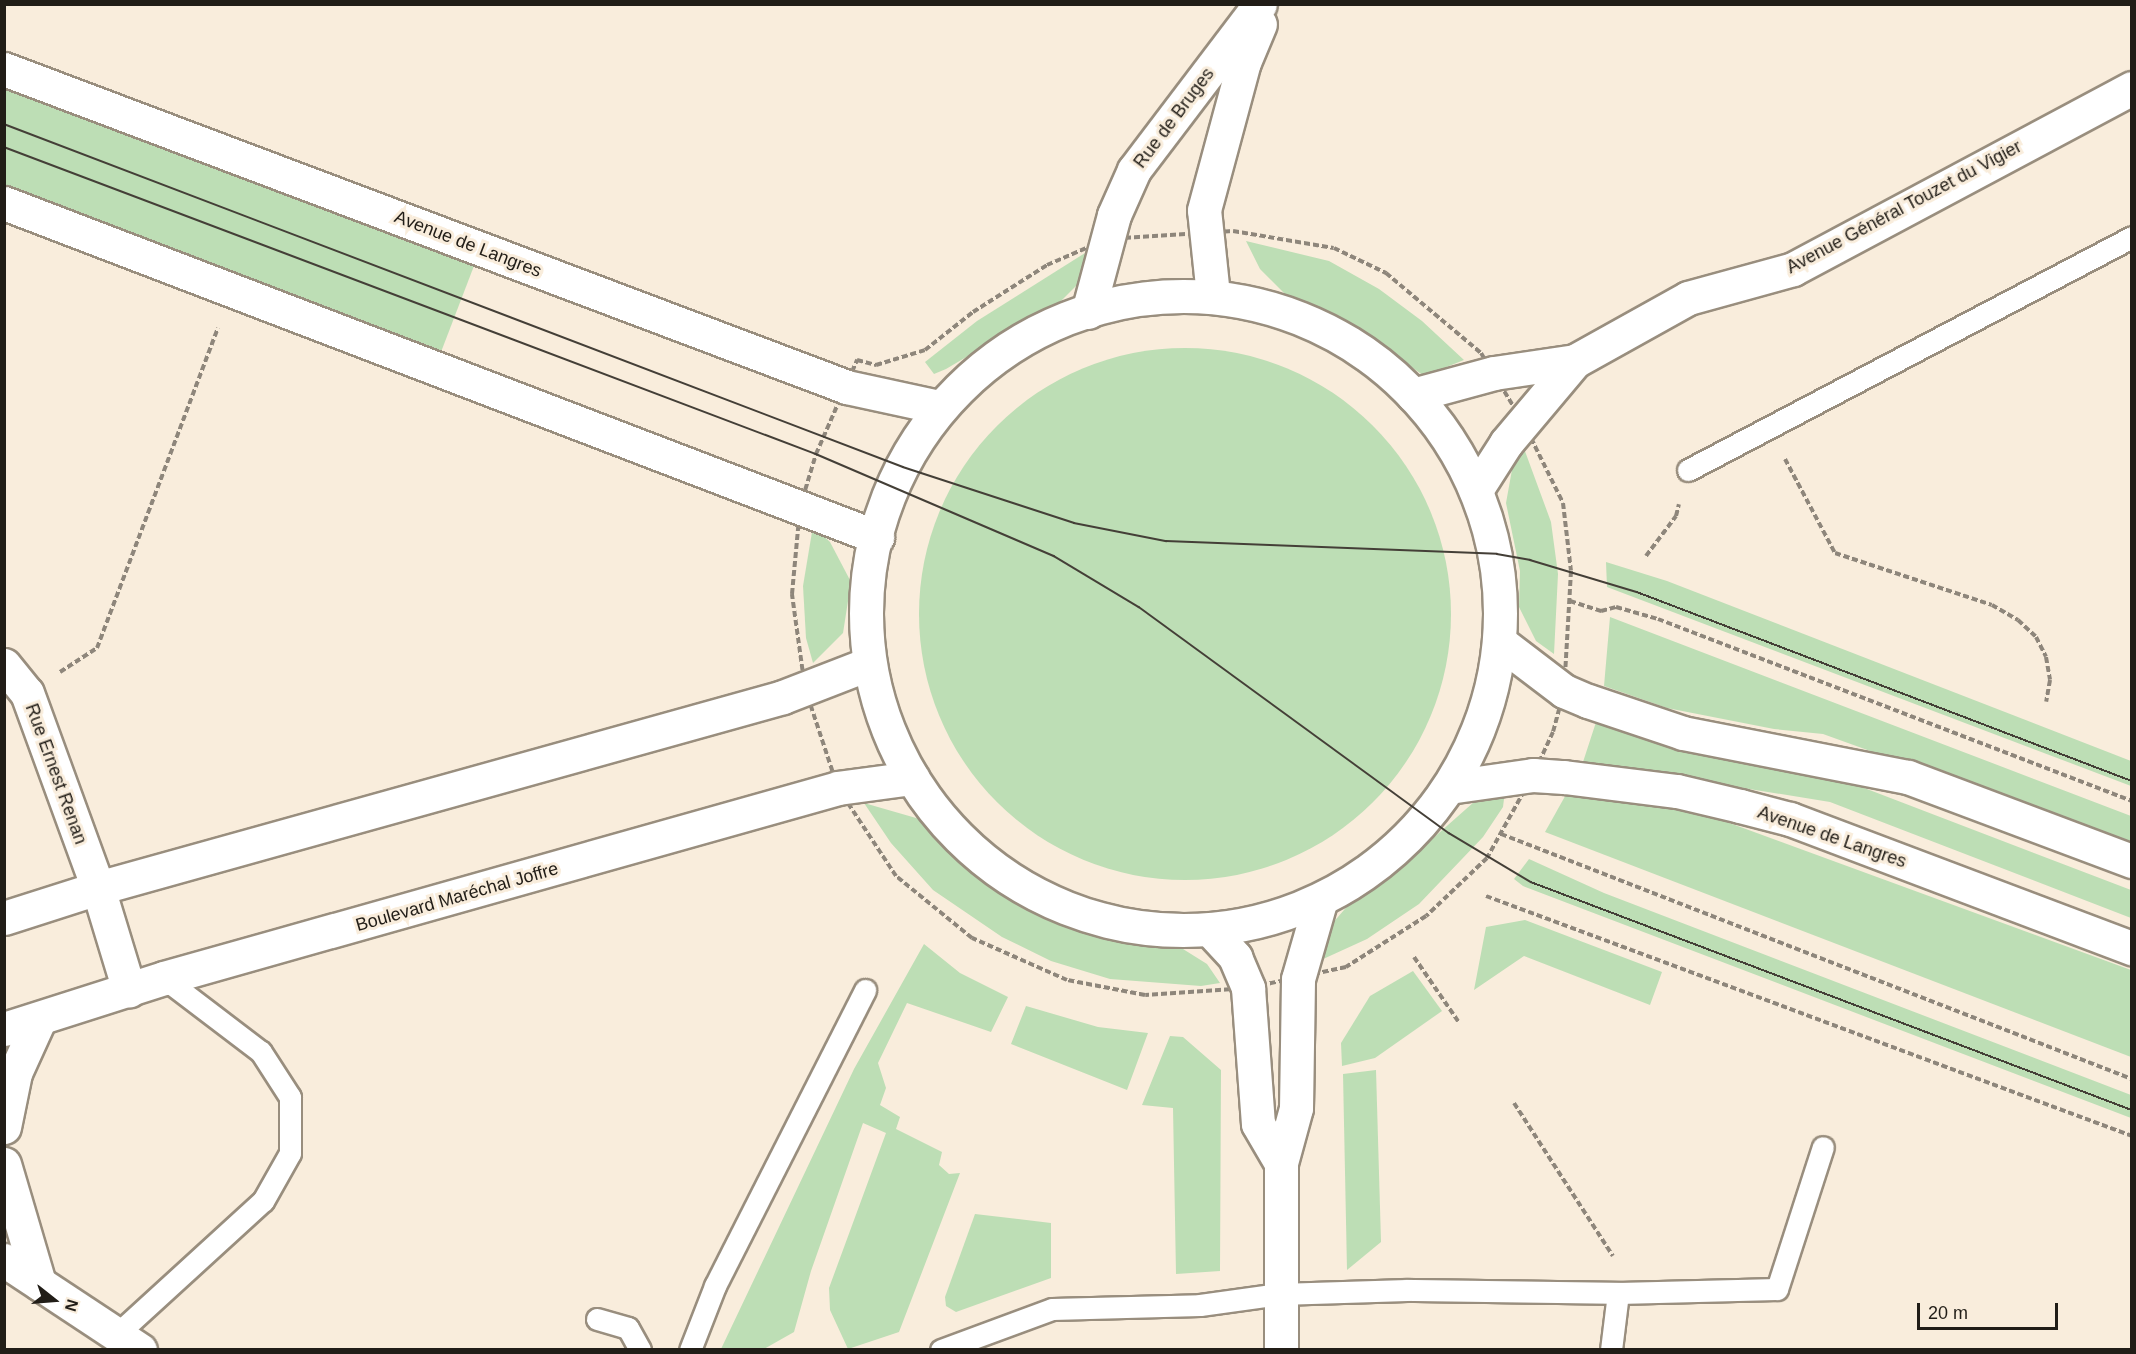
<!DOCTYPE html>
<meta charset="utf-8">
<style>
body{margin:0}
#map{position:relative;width:2136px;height:1354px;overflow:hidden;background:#f9eddc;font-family:Helvetica,sans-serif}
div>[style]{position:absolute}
.green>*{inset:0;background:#bddeb5;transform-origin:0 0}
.round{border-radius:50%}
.path>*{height:4px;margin-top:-2px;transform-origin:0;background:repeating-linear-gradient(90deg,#8e867b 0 6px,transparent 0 9px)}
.roads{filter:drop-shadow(2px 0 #998e7e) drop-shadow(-2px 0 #998e7e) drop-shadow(0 2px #998e7e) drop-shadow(0 -2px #998e7e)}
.lane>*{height:21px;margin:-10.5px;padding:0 10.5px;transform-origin:10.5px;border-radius:10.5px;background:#fff}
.street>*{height:33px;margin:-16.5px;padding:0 16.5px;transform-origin:16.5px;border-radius:16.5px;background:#fff}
.secondary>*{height:33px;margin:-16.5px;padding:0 16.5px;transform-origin:16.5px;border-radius:16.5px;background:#fff}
.primary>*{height:33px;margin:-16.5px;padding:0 16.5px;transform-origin:16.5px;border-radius:16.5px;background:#fff}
.primary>.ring{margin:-16.5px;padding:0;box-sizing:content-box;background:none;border:33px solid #fff;border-radius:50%}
.tram>*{height:1.5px;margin:-0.75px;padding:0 0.75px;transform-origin:0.75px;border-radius:0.75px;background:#443f37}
span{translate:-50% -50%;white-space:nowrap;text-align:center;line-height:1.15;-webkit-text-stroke:6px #f9eddc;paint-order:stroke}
.street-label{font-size:18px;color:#211d17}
.frame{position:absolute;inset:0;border:6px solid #211d17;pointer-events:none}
.north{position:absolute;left:24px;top:1270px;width:60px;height:60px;-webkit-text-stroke:4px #f9eddc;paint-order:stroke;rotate:107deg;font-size:16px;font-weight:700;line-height:24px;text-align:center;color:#211d17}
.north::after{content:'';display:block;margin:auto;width:21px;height:27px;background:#211d17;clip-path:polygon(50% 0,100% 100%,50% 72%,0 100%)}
.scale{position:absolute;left:1917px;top:1303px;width:141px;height:27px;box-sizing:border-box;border:3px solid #211d17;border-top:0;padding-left:8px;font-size:18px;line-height:21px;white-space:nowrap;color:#211d17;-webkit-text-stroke:4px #f9eddc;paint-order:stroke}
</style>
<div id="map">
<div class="green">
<i style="left:4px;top:84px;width:504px;height:101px;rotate:21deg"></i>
<i style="clip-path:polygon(1246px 241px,1329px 261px,1379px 289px,1422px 321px,1464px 360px,1424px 376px,1359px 329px,1292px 301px,1260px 269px)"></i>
<i style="clip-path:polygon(1085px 253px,1078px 284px,1061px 301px,946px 369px,934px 374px,925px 362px,977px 321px)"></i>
<i class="round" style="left:919px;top:348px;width:532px;height:532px"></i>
<i style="clip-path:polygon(1522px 443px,1551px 522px,1558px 574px,1554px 654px,1536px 641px,1519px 607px,1520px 571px,1506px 503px,1515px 453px)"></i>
<i style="clip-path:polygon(813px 526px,830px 542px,851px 582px,843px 633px,813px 663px,806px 638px,803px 586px)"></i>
<i style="clip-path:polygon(1606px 562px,1667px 581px,2131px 761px,2131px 786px,1607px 587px)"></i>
<i style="clip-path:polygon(1610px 617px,2131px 816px,2131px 845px,1823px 734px,1774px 729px,1667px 708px,1604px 686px)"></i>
<i style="clip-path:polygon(1598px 716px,1799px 763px,2131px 890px,2131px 918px,1830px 802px,1583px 762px)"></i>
<i style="clip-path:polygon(1505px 791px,1503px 807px,1483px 837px,1419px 904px,1367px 939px,1321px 960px,1325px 932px,1350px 903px,1405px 863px,1474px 802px)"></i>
<i style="clip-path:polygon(1568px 791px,1705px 814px,2131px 970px,2131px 1057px,1545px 832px)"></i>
<i style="clip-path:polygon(864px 803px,923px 820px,978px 874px,1073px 923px,1183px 949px,1207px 964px,1220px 983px,1201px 986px,1110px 979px,1051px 961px,1002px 937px,933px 890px,891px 843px)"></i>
<i style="clip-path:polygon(1529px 859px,1604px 893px,2131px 1095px,2131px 1118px,1523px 886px,1514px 879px)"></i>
<i style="clip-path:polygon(1525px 920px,1662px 972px,1650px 1005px,1524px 956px,1474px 990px,1486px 927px)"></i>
<i style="clip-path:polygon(924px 944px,960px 973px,1008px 997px,991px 1032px,907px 1003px,878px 1063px,886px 1088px,880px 1105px,900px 1117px,896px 1129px,942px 1152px,939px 1165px,949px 1174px,960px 1173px,899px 1332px,848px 1349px,830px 1310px,829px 1288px,886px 1133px,863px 1123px,811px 1271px,794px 1332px,764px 1349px,721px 1349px,854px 1069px)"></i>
<i style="clip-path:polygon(1413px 971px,1442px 1011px,1375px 1058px,1342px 1066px,1341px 1043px,1370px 996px)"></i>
<i style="clip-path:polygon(1026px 1006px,1098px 1027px,1148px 1033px,1127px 1090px,1011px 1044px)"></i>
<i style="clip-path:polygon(1170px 1036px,1183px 1037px,1221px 1070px,1220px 1271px,1176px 1274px,1173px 1108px,1142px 1105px)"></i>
<i style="clip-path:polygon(1376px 1070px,1381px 1242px,1347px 1270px,1343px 1074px)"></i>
<i style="clip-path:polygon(975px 1214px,1051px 1223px,1051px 1278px,956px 1312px,946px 1306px,945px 1297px)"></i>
</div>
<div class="path">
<i style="left:1233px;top:231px;width:102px;rotate:9.6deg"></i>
<i style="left:1334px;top:248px;width:58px;rotate:25.7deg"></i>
<i style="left:1386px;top:273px;width:124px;rotate:40.1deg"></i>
<i style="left:1481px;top:353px;width:81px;rotate:58.7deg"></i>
<i style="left:1523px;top:422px;width:90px;rotate:63.7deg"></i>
<i style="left:1563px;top:503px;width:68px;rotate:83.3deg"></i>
<i style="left:1571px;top:571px;width:120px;rotate:93.3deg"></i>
<i style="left:1564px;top:691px;width:42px;rotate:105deg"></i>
<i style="left:1553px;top:732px;width:47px;rotate:114.9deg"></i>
<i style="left:1533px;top:775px;width:95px;rotate:119deg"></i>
<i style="left:1487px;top:858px;width:84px;rotate:136.4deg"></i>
<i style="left:1426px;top:916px;width:95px;rotate:147.5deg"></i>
<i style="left:1346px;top:967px;width:100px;rotate:167.9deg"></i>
<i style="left:1248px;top:988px;width:103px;rotate:176.1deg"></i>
<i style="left:1145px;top:995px;width:79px;rotate:-169.1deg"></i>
<i style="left:1067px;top:980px;width:104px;rotate:-156.1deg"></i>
<i style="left:972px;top:938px;width:98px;rotate:-140.8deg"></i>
<i style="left:896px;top:876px;width:105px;rotate:-123.4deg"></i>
<i style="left:838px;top:788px;width:105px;rotate:-108.3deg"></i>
<i style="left:805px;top:688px;width:95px;rotate:-97.9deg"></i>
<i style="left:792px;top:594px;width:87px;rotate:-84.7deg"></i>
<i style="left:800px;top:507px;width:55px;rotate:-73.2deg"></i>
<i style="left:816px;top:454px;width:103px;rotate:-66.4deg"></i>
<i style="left:857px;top:360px;width:20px;rotate:15deg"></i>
<i style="left:876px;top:365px;width:51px;rotate:-17deg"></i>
<i style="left:925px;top:350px;width:61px;rotate:-38.4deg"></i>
<i style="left:973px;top:312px;width:88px;rotate:-32.4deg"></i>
<i style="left:1047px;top:265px;width:65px;rotate:-23.4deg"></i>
<i style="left:1107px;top:239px;width:126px;rotate:-3.6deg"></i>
<i style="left:1785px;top:459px;width:106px;rotate:62deg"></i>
<i style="left:1835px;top:553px;width:165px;rotate:18.3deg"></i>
<i style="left:1992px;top:605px;width:30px;rotate:30deg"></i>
<i style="left:2018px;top:620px;width:25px;rotate:43deg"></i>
<i style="left:2036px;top:637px;width:22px;rotate:63deg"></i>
<i style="left:2046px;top:657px;width:23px;rotate:80deg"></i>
<i style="left:2050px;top:680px;width:22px;rotate:100deg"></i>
<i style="left:1646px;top:556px;width:50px;rotate:-53.1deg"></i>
<i style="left:1676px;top:516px;width:12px;rotate:-76deg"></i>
<i style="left:1570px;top:601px;width:33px;rotate:18deg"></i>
<i style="left:1601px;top:611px;width:16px;rotate:-15deg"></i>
<i style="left:1616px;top:607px;width:44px;rotate:15.9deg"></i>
<i style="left:1658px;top:619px;width:508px;rotate:21.01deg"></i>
<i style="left:60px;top:672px;width:44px;rotate:-33deg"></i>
<i style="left:97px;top:648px;width:342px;rotate:-69.3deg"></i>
<i style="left:1501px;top:834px;width:677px;rotate:21.22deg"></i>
<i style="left:1486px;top:896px;width:689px;rotate:20.38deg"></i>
<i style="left:1414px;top:957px;width:78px;rotate:55.5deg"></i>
<i style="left:1514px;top:1103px;width:182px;rotate:57.1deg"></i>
</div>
<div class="roads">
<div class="lane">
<i style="left:1688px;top:470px;width:501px;rotate:-27.69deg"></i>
<i style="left:597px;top:1319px;width:32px;rotate:16deg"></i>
<i style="left:628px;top:1328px;width:25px;rotate:61deg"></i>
<i style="left:116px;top:1335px;width:199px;rotate:-42.4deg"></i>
<i style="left:263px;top:1201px;width:55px;rotate:-60.6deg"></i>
<i style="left:290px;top:1153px;width:56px;rotate:-90deg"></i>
<i style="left:290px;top:1097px;width:54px;rotate:-122.8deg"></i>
<i style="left:261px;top:1052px;width:122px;rotate:-142.7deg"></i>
<i style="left:690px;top:1350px;width:69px;rotate:-68.7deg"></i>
<i style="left:715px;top:1286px;width:332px;rotate:-63.1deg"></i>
<i style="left:941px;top:1350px;width:118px;rotate:-20.3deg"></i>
<i style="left:1052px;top:1309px;width:148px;rotate:-1.5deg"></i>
<i style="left:1200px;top:1305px;width:80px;rotate:-7.9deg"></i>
<i style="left:1279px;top:1294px;width:128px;rotate:-1.8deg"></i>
<i style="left:1407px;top:1290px;width:211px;rotate:0.8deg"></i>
<i style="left:1611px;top:1350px;width:57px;rotate:-83deg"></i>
<i style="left:1618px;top:1293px;width:159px;rotate:-1.4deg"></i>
<i style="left:1777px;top:1289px;width:149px;rotate:-72.1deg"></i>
</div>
<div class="street">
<i style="left:1413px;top:395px;width:84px;rotate:-15.2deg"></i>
<i style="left:1494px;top:373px;width:82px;rotate:-8.4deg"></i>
<i style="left:1476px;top:490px;width:56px;rotate:-57.4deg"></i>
<i style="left:1506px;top:443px;width:107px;rotate:-49.9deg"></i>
<i style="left:1575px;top:361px;width:129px;rotate:-29.1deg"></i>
<i style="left:1688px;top:298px;width:109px;rotate:-15.4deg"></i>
<i style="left:1793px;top:269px;width:384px;rotate:-28.1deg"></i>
<i style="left:4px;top:665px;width:36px;rotate:51deg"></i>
<i style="left:27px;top:693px;width:208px;rotate:70deg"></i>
<i style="left:1213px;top:933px;width:33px;rotate:47deg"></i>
<i style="left:1235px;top:957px;width:34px;rotate:67deg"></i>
<i style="left:1248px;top:988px;width:136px;rotate:85.8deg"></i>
<i style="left:1258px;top:1124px;width:45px;rotate:59.5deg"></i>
<i style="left:4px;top:1127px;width:55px;rotate:-78.5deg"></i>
<i style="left:15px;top:1073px;width:60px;rotate:-65.6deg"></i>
<i style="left:4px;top:1164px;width:124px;rotate:73.6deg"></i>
<i style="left:4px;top:1260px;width:163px;rotate:33.5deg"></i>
<i style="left:1281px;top:1350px;width:187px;rotate:-90deg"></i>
<i style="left:1281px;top:1163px;width:57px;rotate:-74.7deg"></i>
<i style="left:1296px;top:1108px;width:129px;rotate:-89.1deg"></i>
<i style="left:1298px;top:979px;width:83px;rotate:-74deg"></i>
</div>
<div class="secondary">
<i style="left:1213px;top:295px;width:85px;rotate:-96deg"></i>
<i style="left:1204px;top:210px;width:153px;rotate:-74.9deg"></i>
<i style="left:1244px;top:62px;width:41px;rotate:-67.2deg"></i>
<i style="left:1088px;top:312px;width:100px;rotate:-75deg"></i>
<i style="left:1114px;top:215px;width:49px;rotate:-66deg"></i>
<i style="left:1134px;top:170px;width:208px;rotate:-52.8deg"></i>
<i style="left:98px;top:888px;width:107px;rotate:73.1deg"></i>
<i style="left:4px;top:918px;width:99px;rotate:-17.7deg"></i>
<i style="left:98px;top:888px;width:711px;rotate:-15.58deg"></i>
<i style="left:783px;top:697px;width:91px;rotate:-21.2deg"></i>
<i style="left:4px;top:1029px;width:168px;rotate:-17.7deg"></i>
<i style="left:164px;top:978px;width:700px;rotate:-15.74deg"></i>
<i style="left:838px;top:788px;width:75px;rotate:-7.7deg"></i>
</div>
<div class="primary">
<i style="left:4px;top:69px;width:901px;rotate:20.67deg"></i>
<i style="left:847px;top:387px;width:90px;rotate:12.2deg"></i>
<i style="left:4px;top:203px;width:935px;rotate:20.94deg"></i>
<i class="ring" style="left:866px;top:296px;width:601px;height:601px"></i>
<i style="left:1501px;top:643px;width:79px;rotate:37.3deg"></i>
<i style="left:1564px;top:691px;width:26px;rotate:23deg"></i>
<i style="left:1588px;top:701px;width:100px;rotate:18.6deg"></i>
<i style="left:1683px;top:733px;width:229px;rotate:11.1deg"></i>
<i style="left:1908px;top:777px;width:239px;rotate:20.6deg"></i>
<i style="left:1449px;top:787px;width:85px;rotate:-8.1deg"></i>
<i style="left:1533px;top:775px;width:31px;rotate:4deg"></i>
<i style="left:1564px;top:777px;width:114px;rotate:7.1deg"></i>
<i style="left:1677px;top:791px;width:65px;rotate:13.4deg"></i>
<i style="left:1740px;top:806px;width:52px;rotate:14.6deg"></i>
<i style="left:1790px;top:819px;width:366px;rotate:20.7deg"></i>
</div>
</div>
<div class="tram">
<i style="left:4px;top:124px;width:962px;rotate:20.88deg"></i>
<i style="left:903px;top:467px;width:180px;rotate:18.1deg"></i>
<i style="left:1074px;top:523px;width:94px;rotate:11.1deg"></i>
<i style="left:1166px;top:541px;width:331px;rotate:2.2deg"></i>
<i style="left:1497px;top:554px;width:34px;rotate:10deg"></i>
<i style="left:1530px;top:560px;width:112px;rotate:16.7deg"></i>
<i style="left:1637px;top:592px;width:530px;rotate:20.9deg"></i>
<i style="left:4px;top:147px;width:868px;rotate:20.71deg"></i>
<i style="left:816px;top:454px;width:259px;rotate:23.2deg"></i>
<i style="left:1054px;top:556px;width:99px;rotate:31deg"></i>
<i style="left:1139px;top:607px;width:384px;rotate:36.1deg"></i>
<i style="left:1449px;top:833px;width:96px;rotate:30.9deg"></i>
<i style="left:1531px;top:882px;width:643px;rotate:20.78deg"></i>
</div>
<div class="street-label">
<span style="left:1174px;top:118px;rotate:-53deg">Rue de Bruges</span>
<span style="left:1904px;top:207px;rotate:-28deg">Avenue Général Touzet du Vigier</span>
<span style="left:468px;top:244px;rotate:21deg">Avenue de Langres</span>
<span style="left:56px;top:774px;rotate:70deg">Rue Ernest Renan</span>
<span style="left:1832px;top:837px;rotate:19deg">Avenue de Langres</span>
<span style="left:457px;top:897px;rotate:-16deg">Boulevard Maréchal Joffre</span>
</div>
<div class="frame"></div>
<div class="north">N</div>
<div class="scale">20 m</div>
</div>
